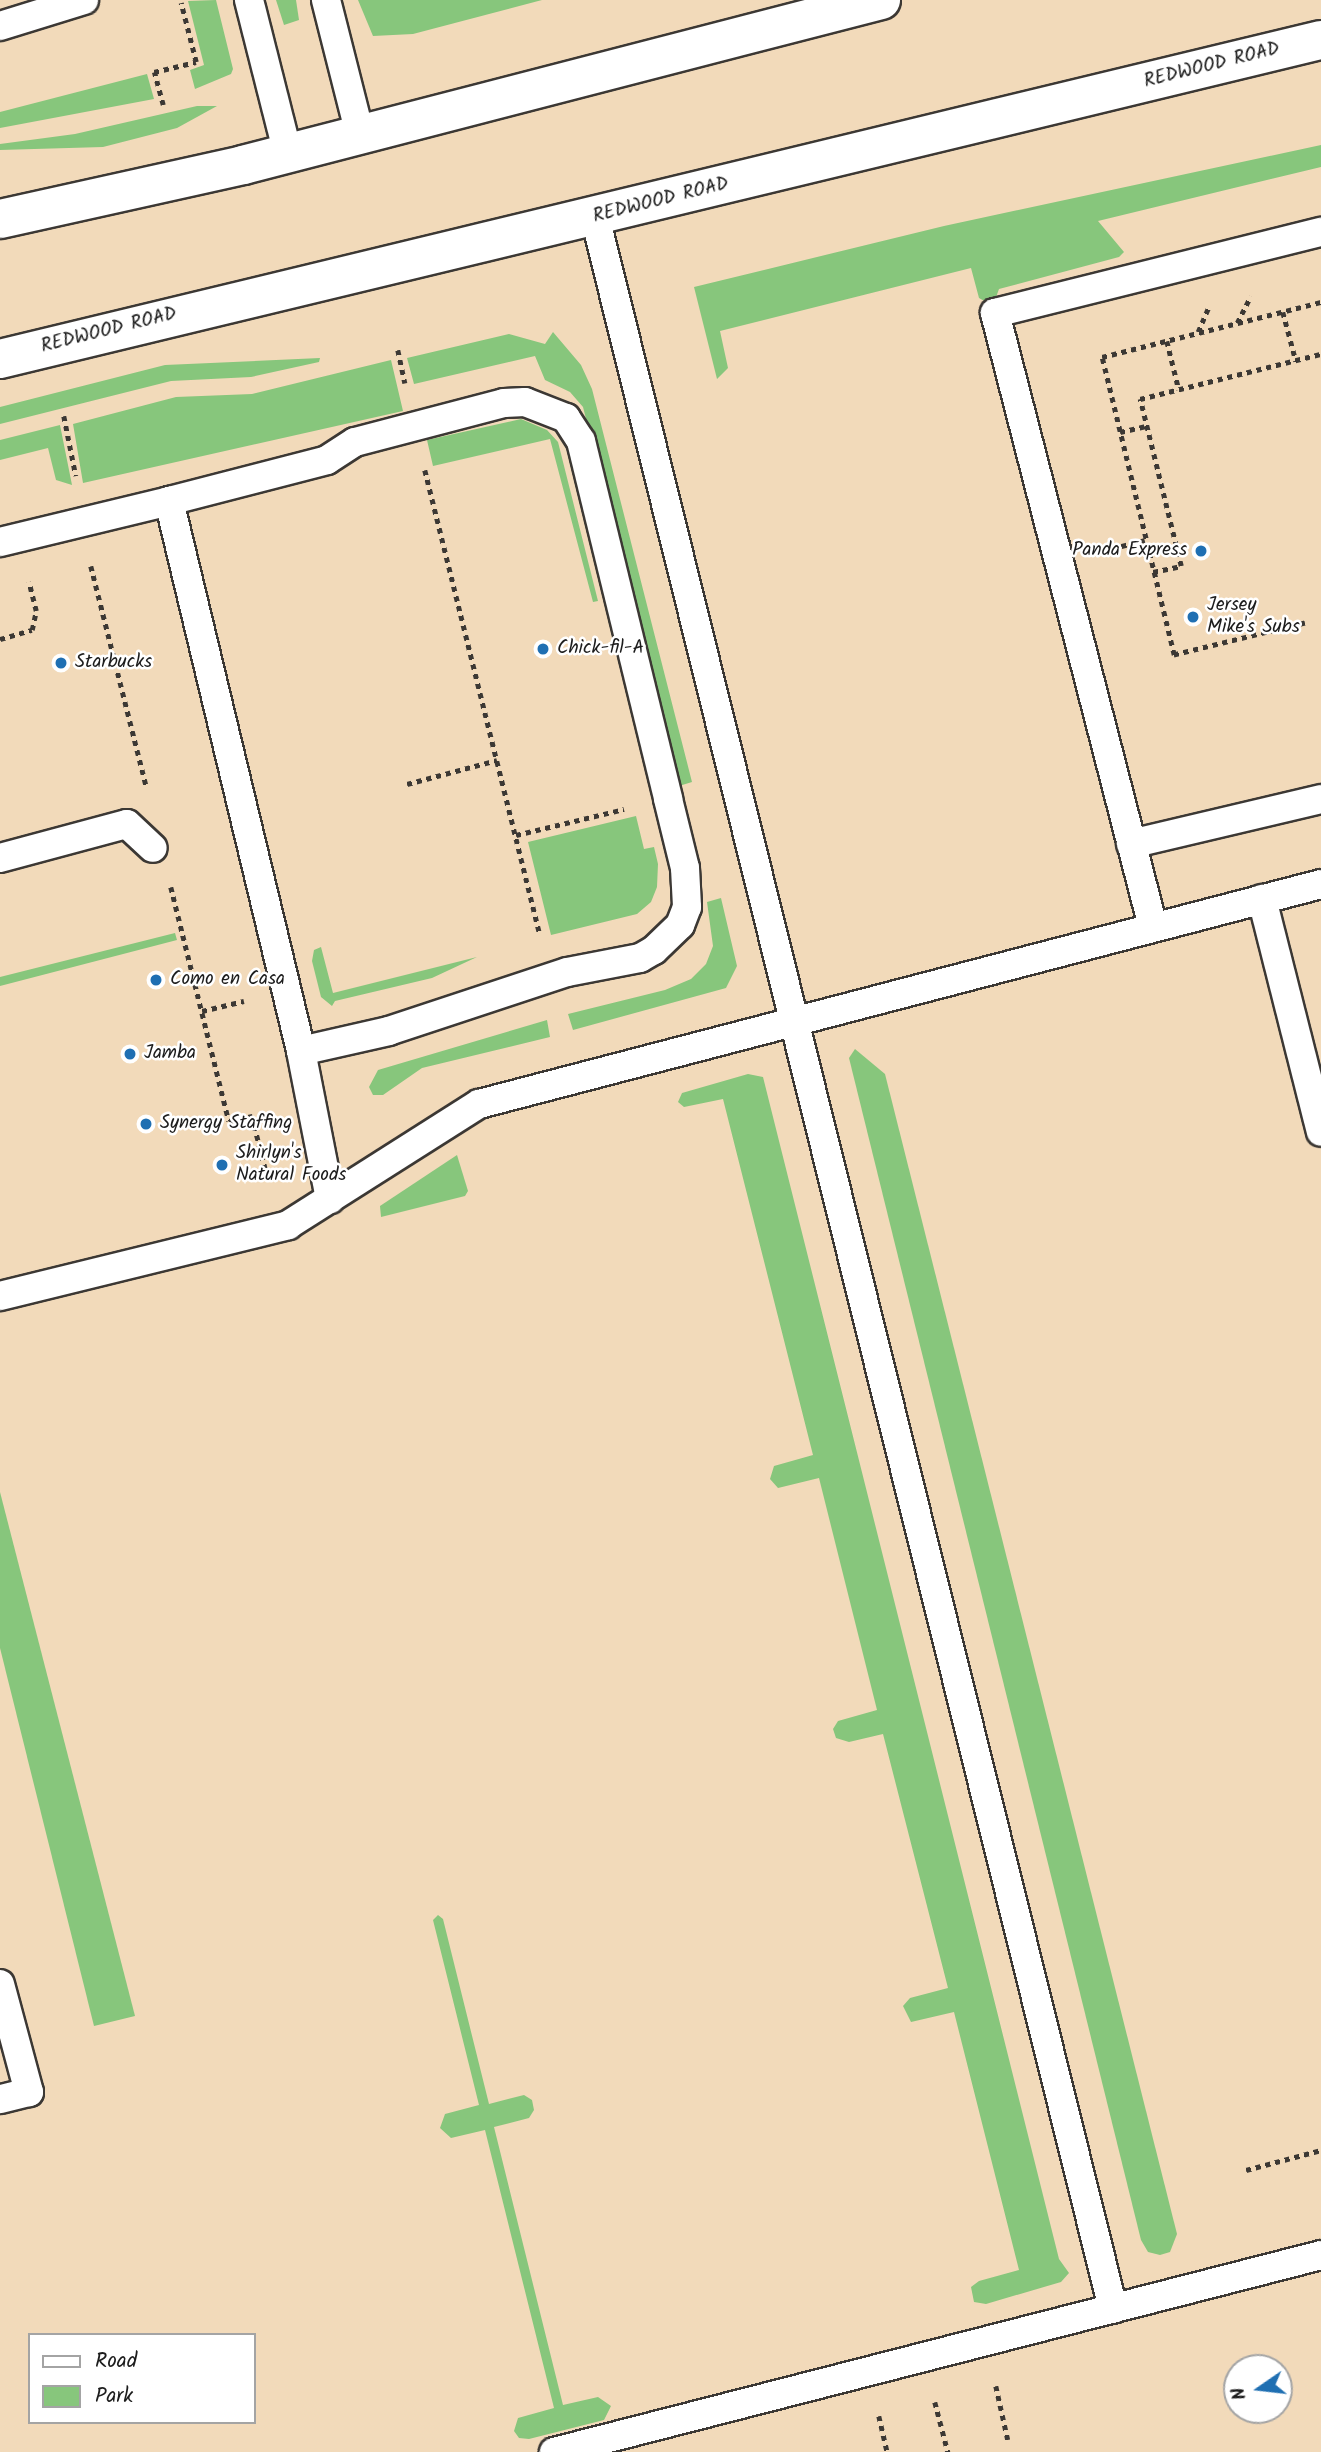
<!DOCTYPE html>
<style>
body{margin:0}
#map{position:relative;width:1321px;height:2452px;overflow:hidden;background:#f2daba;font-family:Kalam,sans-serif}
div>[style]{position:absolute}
.green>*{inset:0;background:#87c67c}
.path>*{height:4.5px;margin-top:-2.25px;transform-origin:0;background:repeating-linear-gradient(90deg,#3c3834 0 5px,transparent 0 10px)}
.roads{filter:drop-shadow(2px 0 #3c3834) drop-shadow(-2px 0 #3c3834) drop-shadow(0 2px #3c3834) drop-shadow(0 -2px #3c3834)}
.service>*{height:28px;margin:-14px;padding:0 14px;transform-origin:14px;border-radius:14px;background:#fff}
.primary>*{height:38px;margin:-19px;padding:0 19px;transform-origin:19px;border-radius:19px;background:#fff}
.dots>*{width:19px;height:19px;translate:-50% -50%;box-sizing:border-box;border:4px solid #fff;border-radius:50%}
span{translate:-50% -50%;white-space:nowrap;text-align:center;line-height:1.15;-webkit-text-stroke:5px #fff;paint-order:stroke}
.street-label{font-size:19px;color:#1c1c1c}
.poi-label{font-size:19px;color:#1c1c1c}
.right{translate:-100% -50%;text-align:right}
.left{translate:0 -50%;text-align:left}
.legend{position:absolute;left:28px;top:2333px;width:228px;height:91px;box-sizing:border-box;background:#fff;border:2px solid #a4a4a4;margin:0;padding:9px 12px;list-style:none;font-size:21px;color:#1c1c1c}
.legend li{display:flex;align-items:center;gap:14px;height:35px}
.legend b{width:35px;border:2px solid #a4a4a4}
.north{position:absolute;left:1223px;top:2354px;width:70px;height:70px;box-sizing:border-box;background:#fff;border:2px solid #a4a4a4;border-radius:50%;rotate:256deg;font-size:19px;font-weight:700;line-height:28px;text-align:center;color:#1c1c1c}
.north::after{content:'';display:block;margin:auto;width:24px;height:32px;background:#1f6fb2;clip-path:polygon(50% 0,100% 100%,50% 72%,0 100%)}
</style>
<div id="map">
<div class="green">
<i style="clip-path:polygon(216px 0,233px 69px,231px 74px,195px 89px,190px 70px,204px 65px,188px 1px)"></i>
<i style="clip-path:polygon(276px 0,296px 0,299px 20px,284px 25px)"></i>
<i style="clip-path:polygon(358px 0,542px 0,413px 34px,373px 36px)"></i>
<i style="clip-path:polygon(147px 74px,154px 99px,0 128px,0 112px)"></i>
<i style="clip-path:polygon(197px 106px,217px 106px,177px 128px,103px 147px,0 150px,0 144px,75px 134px)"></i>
<i style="clip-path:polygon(1321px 145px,1321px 167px,1098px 221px,1124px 252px,1119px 257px,999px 289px,995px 300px,988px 303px,979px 298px,971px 268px,720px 331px,728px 368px,717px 379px,694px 287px,944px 226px)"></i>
<i style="clip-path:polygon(553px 332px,581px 365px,592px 389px,692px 782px,679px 786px,583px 407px,570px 392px,545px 380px,535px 356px,414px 384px,407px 358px,509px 334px,545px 344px)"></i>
<i style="clip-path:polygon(320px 358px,319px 362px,251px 377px,171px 381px,0 424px,0 407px,165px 365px)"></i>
<i style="clip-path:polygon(391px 360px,403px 411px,83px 483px,73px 424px,176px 397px,252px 394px)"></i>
<i style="clip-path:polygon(521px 419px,547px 430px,558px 442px,598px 601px,593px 602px,550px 439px,433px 466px,427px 440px)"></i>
<i style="clip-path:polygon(60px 425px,72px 485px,56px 480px,48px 448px,0 460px,0 440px)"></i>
<i style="clip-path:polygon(636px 816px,644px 849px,654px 847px,658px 864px,657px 887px,651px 902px,637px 914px,551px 935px,528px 842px)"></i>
<i style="clip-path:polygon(721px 898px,737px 966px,726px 988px,573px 1030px,568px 1014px,665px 990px,691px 979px,706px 964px,713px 946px,707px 902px)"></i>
<i style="clip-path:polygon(175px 933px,177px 940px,0 986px,0 977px)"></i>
<i style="clip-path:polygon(321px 947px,333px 993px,477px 957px,432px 978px,335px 1001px,332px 1006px,321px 997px,312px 961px,314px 950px)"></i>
<i style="clip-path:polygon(547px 1020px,550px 1037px,422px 1068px,383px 1095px,373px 1095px,369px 1087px,378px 1070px)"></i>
<i style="clip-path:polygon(855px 1049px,885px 1074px,1177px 2234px,1170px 2252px,1160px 2255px,1148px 2252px,1141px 2240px,849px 1058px)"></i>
<i style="clip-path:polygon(748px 1074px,763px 1077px,1059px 2259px,1069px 2273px,1061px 2282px,986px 2304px,974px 2302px,971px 2287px,979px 2281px,1019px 2270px,954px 2012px,911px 2022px,903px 2006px,910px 1998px,948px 1988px,883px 1734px,849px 1742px,836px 1738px,833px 1729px,838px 1721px,877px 1710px,819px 1478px,778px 1488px,770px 1479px,774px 1466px,813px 1455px,723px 1099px,684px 1107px,678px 1102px,682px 1093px)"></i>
<i style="clip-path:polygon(457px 1155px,468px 1191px,465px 1196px,381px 1217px,380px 1206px)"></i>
<i style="clip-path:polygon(0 1492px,135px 2016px,94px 2026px,0 1648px)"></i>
<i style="clip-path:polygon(438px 1915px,443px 1919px,489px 2104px,524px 2095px,532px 2100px,534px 2110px,529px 2118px,494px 2127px,563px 2405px,598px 2397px,611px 2406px,604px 2420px,529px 2439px,519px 2438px,514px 2431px,518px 2418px,554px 2408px,485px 2130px,451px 2138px,440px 2128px,445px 2114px,479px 2105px,433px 1920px)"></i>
</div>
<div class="path">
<i style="left:163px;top:105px;width:34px;rotate:-105deg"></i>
<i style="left:154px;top:72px;width:43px;rotate:-13.4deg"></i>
<i style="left:196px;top:62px;width:61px;rotate:-104.3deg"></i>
<i style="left:1283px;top:312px;width:51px;rotate:75.1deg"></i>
<i style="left:1237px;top:323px;width:30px;rotate:-63deg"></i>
<i style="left:1198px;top:332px;width:26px;rotate:-67deg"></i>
<i style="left:1167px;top:341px;width:50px;rotate:76.2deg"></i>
<i style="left:398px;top:350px;width:34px;rotate:78deg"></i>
<i style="left:64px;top:416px;width:61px;rotate:78.7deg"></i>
<i style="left:1120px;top:432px;width:28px;rotate:-13deg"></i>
<i style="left:425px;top:470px;width:478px;rotate:76.1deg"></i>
<i style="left:1102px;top:551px;width:44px;rotate:-14.3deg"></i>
<i style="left:91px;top:566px;width:226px;rotate:75.9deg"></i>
<i style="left:1153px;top:572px;width:29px;rotate:-12deg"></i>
<i style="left:1181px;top:566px;width:172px;rotate:-103.8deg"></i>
<i style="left:1140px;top:399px;width:187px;rotate:-14deg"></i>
<i style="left:1305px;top:623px;width:135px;rotate:166.3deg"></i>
<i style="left:1174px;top:655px;width:307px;rotate:-103.6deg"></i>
<i style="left:1102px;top:357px;width:226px;rotate:-14.1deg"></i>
<i style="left:0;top:639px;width:33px;rotate:-16deg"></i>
<i style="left:32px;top:630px;width:19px;rotate:-78deg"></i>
<i style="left:36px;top:611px;width:30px;rotate:-104deg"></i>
<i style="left:103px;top:662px;width:12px;rotate:-14deg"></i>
<i style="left:407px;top:784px;width:93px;rotate:-14.9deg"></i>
<i style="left:516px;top:835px;width:111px;rotate:-13.5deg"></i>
<i style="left:171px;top:887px;width:241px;rotate:76.1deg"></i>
<i style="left:229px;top:1121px;width:24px;rotate:-12deg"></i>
<i style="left:252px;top:1116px;width:69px;rotate:75.8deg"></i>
<i style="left:202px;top:1011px;width:43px;rotate:-13.4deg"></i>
<i style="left:1246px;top:2170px;width:78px;rotate:-14.9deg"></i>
<i style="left:996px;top:2386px;width:55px;rotate:77.5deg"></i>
<i style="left:935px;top:2402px;width:52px;rotate:75.4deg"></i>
<i style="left:879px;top:2416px;width:37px;rotate:77deg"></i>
</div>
<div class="roads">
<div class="service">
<i style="left:249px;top:0;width:159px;rotate:75.8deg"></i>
<i style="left:326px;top:0;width:138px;rotate:75.8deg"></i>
<i style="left:0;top:26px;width:88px;rotate:-17.2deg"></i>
<i style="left:595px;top:217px;width:2155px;rotate:76.09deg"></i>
<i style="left:169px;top:501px;width:163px;rotate:-14.5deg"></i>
<i style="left:327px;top:460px;width:33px;rotate:-33deg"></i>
<i style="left:355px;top:442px;width:154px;rotate:-14.7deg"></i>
<i style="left:504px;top:403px;width:21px;rotate:-3deg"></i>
<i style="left:525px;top:402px;width:44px;rotate:21.3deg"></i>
<i style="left:566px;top:418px;width:27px;rotate:57deg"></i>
<i style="left:581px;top:441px;width:368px;rotate:76.3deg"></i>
<i style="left:668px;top:799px;width:71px;rotate:76.2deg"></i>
<i style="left:685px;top:868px;width:39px;rotate:87deg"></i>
<i style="left:687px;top:907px;width:19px;rotate:111deg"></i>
<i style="left:680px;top:925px;width:36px;rotate:136deg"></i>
<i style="left:654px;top:950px;width:16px;rotate:150deg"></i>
<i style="left:640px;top:958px;width:74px;rotate:169.1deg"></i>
<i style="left:567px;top:972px;width:188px;rotate:161.7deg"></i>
<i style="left:389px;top:1031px;width:90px;rotate:167.2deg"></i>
<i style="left:0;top:542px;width:174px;rotate:-13.6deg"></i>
<i style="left:169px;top:501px;width:566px;rotate:76.5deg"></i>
<i style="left:301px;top:1051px;width:151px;rotate:78.9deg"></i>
<i style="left:1131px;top:844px;width:195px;rotate:-13.3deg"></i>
<i style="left:0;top:858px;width:131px;rotate:-15deg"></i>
<i style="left:127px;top:824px;width:35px;rotate:43deg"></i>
<i style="left:1262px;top:899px;width:240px;rotate:75.8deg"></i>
<i style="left:1153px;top:927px;width:634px;rotate:-104.43deg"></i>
<i style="left:995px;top:313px;width:336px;rotate:-14deg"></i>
<i style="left:0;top:1296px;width:297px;rotate:-13.8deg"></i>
<i style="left:288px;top:1225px;width:226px;rotate:-32.4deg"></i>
<i style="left:479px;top:1104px;width:870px;rotate:-14.64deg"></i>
<i style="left:0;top:1984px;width:112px;rotate:75deg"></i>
<i style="left:29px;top:2092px;width:30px;rotate:166deg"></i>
<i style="left:554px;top:2452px;width:792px;rotate:-14.4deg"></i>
</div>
<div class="primary">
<i style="left:0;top:219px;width:249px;rotate:-12.5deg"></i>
<i style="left:243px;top:165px;width:659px;rotate:-14.5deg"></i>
<i style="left:0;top:359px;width:1359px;rotate:-13.58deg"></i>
</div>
</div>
<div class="dots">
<i style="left:1201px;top:551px;background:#1f6fb2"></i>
<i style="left:1193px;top:617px;background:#1f6fb2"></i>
<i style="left:543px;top:649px;background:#1f6fb2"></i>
<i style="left:61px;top:663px;background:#1f6fb2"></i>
<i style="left:156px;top:980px;background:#1f6fb2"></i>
<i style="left:130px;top:1054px;background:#1f6fb2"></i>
<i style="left:146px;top:1124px;background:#1f6fb2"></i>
<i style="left:222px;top:1165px;background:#1f6fb2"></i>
</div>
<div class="street-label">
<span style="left:1212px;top:66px;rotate:-14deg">REDWOOD ROAD</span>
<span style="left:661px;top:201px;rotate:-14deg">REDWOOD ROAD</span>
<span style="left:109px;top:331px;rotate:-14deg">REDWOOD ROAD</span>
</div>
<div class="poi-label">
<span class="right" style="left:1187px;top:551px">Panda Express</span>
<span class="left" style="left:1207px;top:617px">Jersey<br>Mike's Subs</span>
<span class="left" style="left:557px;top:649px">Chick-fil-A</span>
<span class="left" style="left:75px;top:663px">Starbucks</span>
<span class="left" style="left:170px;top:980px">Como en Casa</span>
<span class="left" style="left:144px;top:1054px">Jamba</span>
<span class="left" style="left:160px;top:1124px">Synergy Staffing</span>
<span class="left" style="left:236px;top:1165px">Shirlyn's<br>Natural Foods</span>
</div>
<ul class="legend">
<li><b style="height:9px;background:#fff"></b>Road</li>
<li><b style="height:19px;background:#87c67c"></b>Park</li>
</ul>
<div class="north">N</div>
</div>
